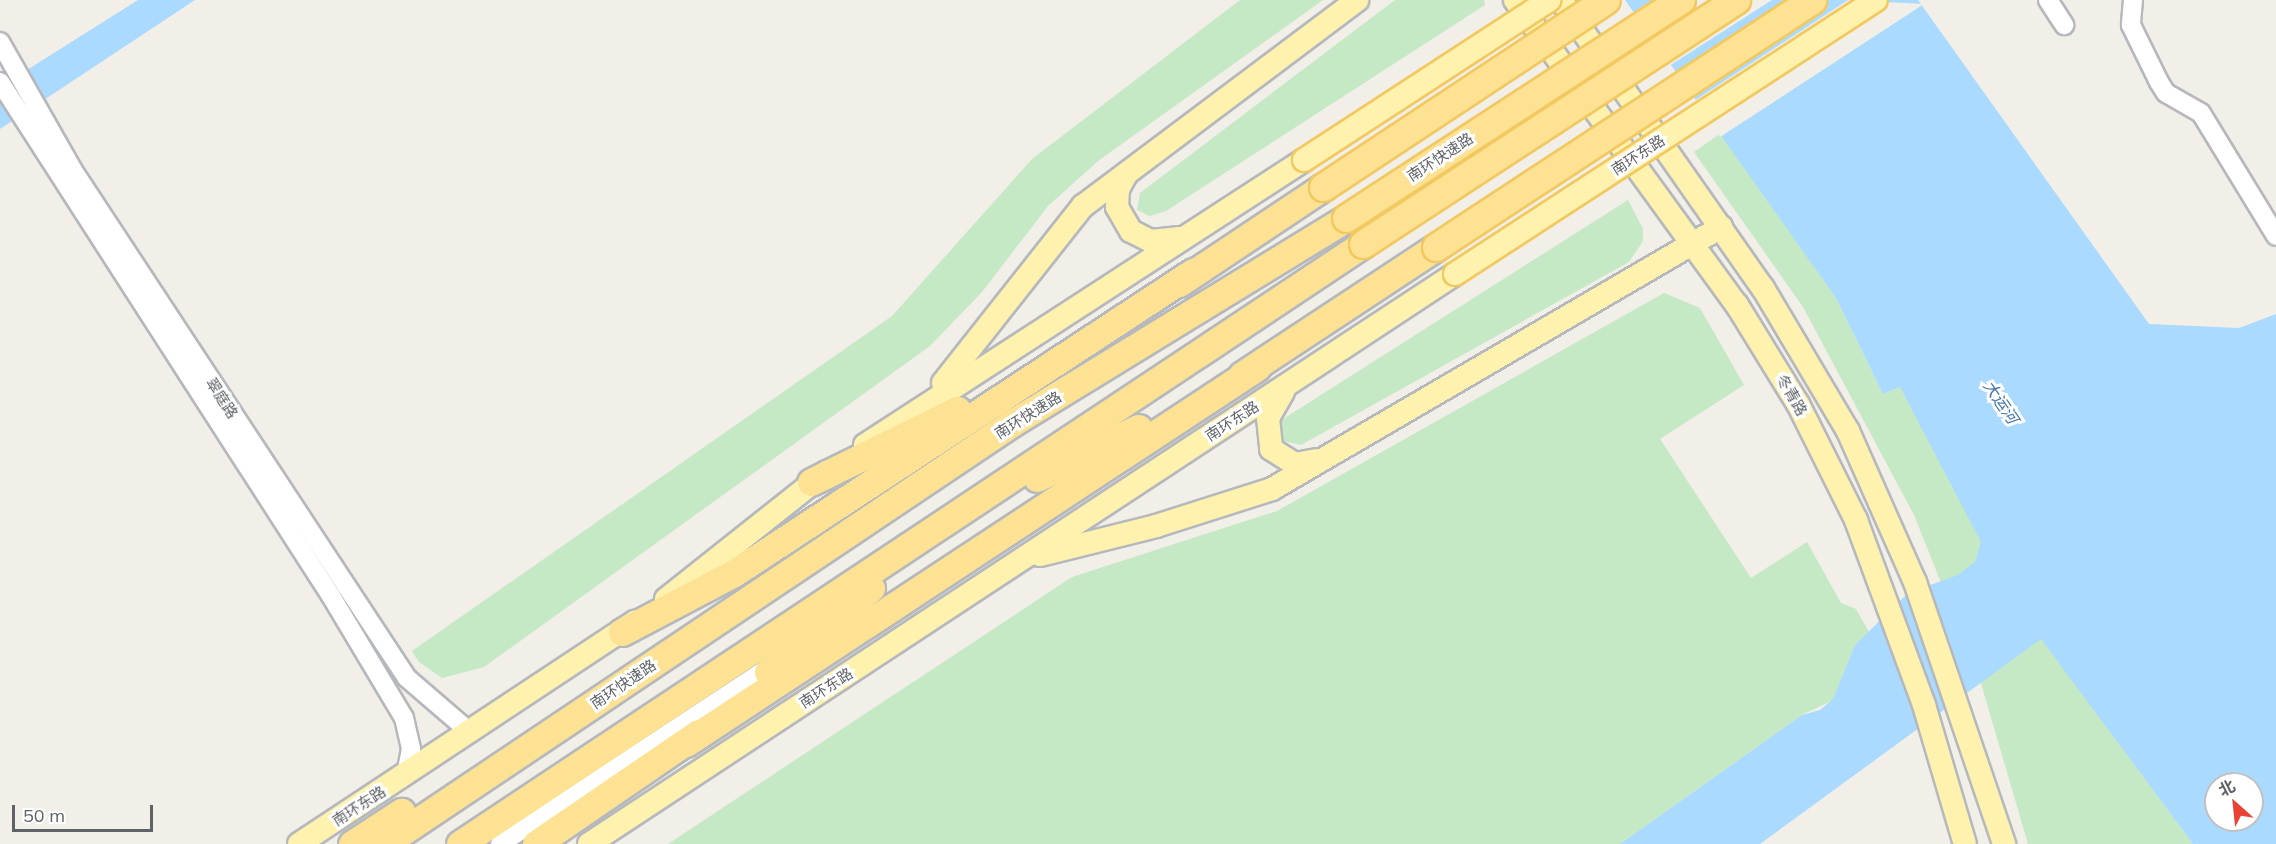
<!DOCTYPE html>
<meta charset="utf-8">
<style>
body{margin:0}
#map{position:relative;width:2276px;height:844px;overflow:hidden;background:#f1efe8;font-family:Mulish,"Noto Sans SC",sans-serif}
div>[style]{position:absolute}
.green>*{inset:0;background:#c5e8c5}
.water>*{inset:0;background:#aadaff}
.pier>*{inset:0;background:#f1efe8}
.roads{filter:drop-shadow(2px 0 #b5b8bc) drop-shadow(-2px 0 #b5b8bc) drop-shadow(0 2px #b5b8bc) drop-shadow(0 -2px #b5b8bc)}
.minor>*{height:18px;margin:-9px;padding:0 9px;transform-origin:9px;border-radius:9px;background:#fff}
.major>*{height:22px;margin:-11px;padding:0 11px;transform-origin:11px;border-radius:11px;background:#fff2af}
.highway>*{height:27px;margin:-13.5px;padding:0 13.5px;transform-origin:13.5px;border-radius:13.5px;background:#fde293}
.bridges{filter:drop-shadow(2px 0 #f2c960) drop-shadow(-2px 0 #f2c960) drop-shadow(0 2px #f2c960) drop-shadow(0 -2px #f2c960)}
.major-bridge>*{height:22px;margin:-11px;padding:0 11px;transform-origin:11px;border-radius:11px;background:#fff2af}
.highway-bridge>*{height:27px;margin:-13.5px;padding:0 13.5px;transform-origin:13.5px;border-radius:13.5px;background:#fde293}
span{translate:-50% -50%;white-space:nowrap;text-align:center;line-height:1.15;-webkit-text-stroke:6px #fff;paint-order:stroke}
.street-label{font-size:15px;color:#5f6368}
.water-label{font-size:16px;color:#4174aa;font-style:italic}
.north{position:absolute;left:2204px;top:772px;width:60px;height:60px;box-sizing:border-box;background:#fff;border:2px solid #bfc1c3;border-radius:50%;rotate:333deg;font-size:16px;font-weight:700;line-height:24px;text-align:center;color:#5f6368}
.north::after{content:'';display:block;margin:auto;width:21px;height:27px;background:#ea4335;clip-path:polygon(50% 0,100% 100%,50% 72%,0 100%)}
.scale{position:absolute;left:12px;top:805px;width:141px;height:27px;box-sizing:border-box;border:3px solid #5f6368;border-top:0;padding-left:8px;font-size:18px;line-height:21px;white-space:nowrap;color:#5f6368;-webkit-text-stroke:4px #fff;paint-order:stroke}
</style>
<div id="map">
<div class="green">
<i style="clip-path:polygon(1240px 0,1323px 0,1098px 161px,1048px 206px,982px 292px,930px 346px,484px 667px,442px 678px,419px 662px,412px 651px,892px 316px,1032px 159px)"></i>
<i style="clip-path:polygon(1395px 0,1484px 0,1485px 5px,1166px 211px,1150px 216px,1137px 210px,1140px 193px)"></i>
<i style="clip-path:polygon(1721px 133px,1836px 298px,1883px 394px,1900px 387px,2041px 638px,2193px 844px,2028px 844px,1980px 680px,1914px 515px,1803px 307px,1694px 152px)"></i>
<i style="clip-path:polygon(1628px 200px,1643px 229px,1643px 241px,1629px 262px,1301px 445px,1283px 441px,1277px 430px,1283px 419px)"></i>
<i style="clip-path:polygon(1664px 293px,1700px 308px,1744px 385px,1660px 439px,1751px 578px,1807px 542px,1841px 603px,1856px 609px,1869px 632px,1855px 645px,1833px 700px,1802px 715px,1620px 844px,668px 844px,1072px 577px,1277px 511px)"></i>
</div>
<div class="water">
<i style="clip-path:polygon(138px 0,195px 0,0 129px,0 87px)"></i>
<i style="clip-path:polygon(evenodd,1625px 0,1918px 0,2149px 324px,2239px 328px,2276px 314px,2276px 844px,2193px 844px,2041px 639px,1760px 844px,1620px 844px,1802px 715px,1820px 710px,1833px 699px,1855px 645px,1908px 593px,1958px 575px,1975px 562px,1981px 542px,1900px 387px,1883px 394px,1836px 298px,1625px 0,2216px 784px,2252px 784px,2252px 820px,2216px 820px,2216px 784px)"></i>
</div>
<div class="pier">
<i style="clip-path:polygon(1652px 0,1772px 0,1669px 66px,1631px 14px)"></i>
<i style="clip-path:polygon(1848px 0,1924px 4px,1720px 137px,1694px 101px)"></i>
</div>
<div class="roads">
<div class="minor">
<i style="left:2048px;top:0;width:30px;rotate:57deg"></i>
<i style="left:2133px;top:0;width:25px;rotate:95deg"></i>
<i style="left:2131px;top:25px;width:64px;rotate:63.8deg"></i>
<i style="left:2159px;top:82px;width:13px;rotate:58deg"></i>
<i style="left:2166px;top:93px;width:40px;rotate:29.7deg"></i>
<i style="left:2201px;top:113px;width:144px;rotate:58.6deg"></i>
<i style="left:0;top:42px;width:146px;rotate:60.4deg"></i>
<i style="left:72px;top:169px;width:609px;rotate:56.65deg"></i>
<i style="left:407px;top:678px;width:84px;rotate:40.7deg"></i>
<i style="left:0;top:82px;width:611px;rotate:57.22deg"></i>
<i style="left:331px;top:596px;width:142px;rotate:59.1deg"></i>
<i style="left:404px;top:718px;width:32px;rotate:77deg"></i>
<i style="left:411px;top:749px;width:26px;rotate:101deg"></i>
<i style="left:500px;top:844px;width:328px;rotate:-33.3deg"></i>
</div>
<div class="major">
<i style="left:1515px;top:0;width:377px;rotate:54deg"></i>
<i style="left:1737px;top:305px;width:116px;rotate:58.4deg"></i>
<i style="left:1798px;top:404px;width:130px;rotate:63.4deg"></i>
<i style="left:1856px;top:520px;width:197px;rotate:69.8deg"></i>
<i style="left:1924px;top:705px;width:145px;rotate:73.6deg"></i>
<i style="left:1561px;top:0;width:352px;rotate:55deg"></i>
<i style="left:1763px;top:288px;width:166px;rotate:59.3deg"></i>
<i style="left:1848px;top:431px;width:165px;rotate:66.1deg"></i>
<i style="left:1915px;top:582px;width:277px;rotate:71.2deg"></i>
<i style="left:1127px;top:173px;width:18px;rotate:119deg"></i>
<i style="left:1118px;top:189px;width:18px;rotate:93deg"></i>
<i style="left:1117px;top:207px;width:28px;rotate:60deg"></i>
<i style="left:1131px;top:231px;width:22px;rotate:27deg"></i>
<i style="left:1151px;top:241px;width:29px;rotate:-6deg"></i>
<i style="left:943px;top:383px;width:226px;rotate:-51.7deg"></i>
<i style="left:1083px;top:206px;width:343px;rotate:-36.9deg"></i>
<i style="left:1283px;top:392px;width:30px;rotate:120deg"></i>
<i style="left:1268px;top:418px;width:31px;rotate:84deg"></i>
<i style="left:1271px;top:449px;width:28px;rotate:32deg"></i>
<i style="left:1295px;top:464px;width:22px;rotate:-10deg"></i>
<i style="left:865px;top:445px;width:523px;rotate:-32.99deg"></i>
<i style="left:1040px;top:555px;width:120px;rotate:-14deg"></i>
<i style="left:1156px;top:526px;width:122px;rotate:-17.7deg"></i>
<i style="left:1272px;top:489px;width:520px;rotate:-30.26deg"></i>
<i style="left:666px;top:599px;width:204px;rotate:-38.4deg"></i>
<i style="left:299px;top:844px;width:403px;rotate:-33.5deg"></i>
<i style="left:589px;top:844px;width:1037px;rotate:-33.35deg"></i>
</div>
<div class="highway">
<i style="left:1179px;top:283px;width:173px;rotate:-33.7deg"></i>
<i style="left:1242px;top:375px;width:232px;rotate:-33.4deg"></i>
<i style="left:1037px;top:478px;width:113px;rotate:-26.3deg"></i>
<i style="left:811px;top:482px;width:163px;rotate:-26.3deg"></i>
<i style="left:622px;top:632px;width:127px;rotate:-27.8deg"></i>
<i style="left:734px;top:573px;width:549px;rotate:-33.26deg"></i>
<i style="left:768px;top:672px;width:133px;rotate:-39.2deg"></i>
<i style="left:686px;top:743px;width:684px;rotate:-33.36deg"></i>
<i style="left:352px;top:844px;width:59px;rotate:-33.1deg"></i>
<i style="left:384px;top:844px;width:756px;rotate:-33.84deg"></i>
<i style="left:1012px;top:423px;width:392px;rotate:-31.5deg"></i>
<i style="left:460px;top:844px;width:1084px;rotate:-33.6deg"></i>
<i style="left:536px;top:844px;width:196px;rotate:-34.4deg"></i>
</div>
</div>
<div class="bridges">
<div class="major-bridge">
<i style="left:1304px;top:160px;width:293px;rotate:-33.1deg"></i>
<i style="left:1455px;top:274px;width:502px;rotate:-33.06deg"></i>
</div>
<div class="highway-bridge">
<i style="left:1323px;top:187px;width:339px;rotate:-33.5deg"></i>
<i style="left:1346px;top:218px;width:400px;rotate:-33.1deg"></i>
<i style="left:1363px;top:244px;width:446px;rotate:-33.2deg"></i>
<i style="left:1436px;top:247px;width:450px;rotate:-33.3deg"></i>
</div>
</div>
<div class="street-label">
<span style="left:1638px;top:155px;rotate:-33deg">南环东路</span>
<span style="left:1440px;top:157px;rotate:-33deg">南环快速路</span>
<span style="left:1792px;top:395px;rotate:60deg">冬青路</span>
<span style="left:222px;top:398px;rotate:57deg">翠庭路</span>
<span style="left:1028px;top:415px;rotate:-32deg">南环快速路</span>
<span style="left:1232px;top:421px;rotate:-33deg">南环东路</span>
<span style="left:623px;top:684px;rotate:-34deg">南环快速路</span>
<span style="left:826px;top:688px;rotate:-33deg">南环东路</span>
<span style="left:359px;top:806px;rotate:-33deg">南环东路</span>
</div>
<div class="water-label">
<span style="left:2001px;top:402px;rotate:56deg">大运河</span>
</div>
<div class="north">北</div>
<div class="scale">50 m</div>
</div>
